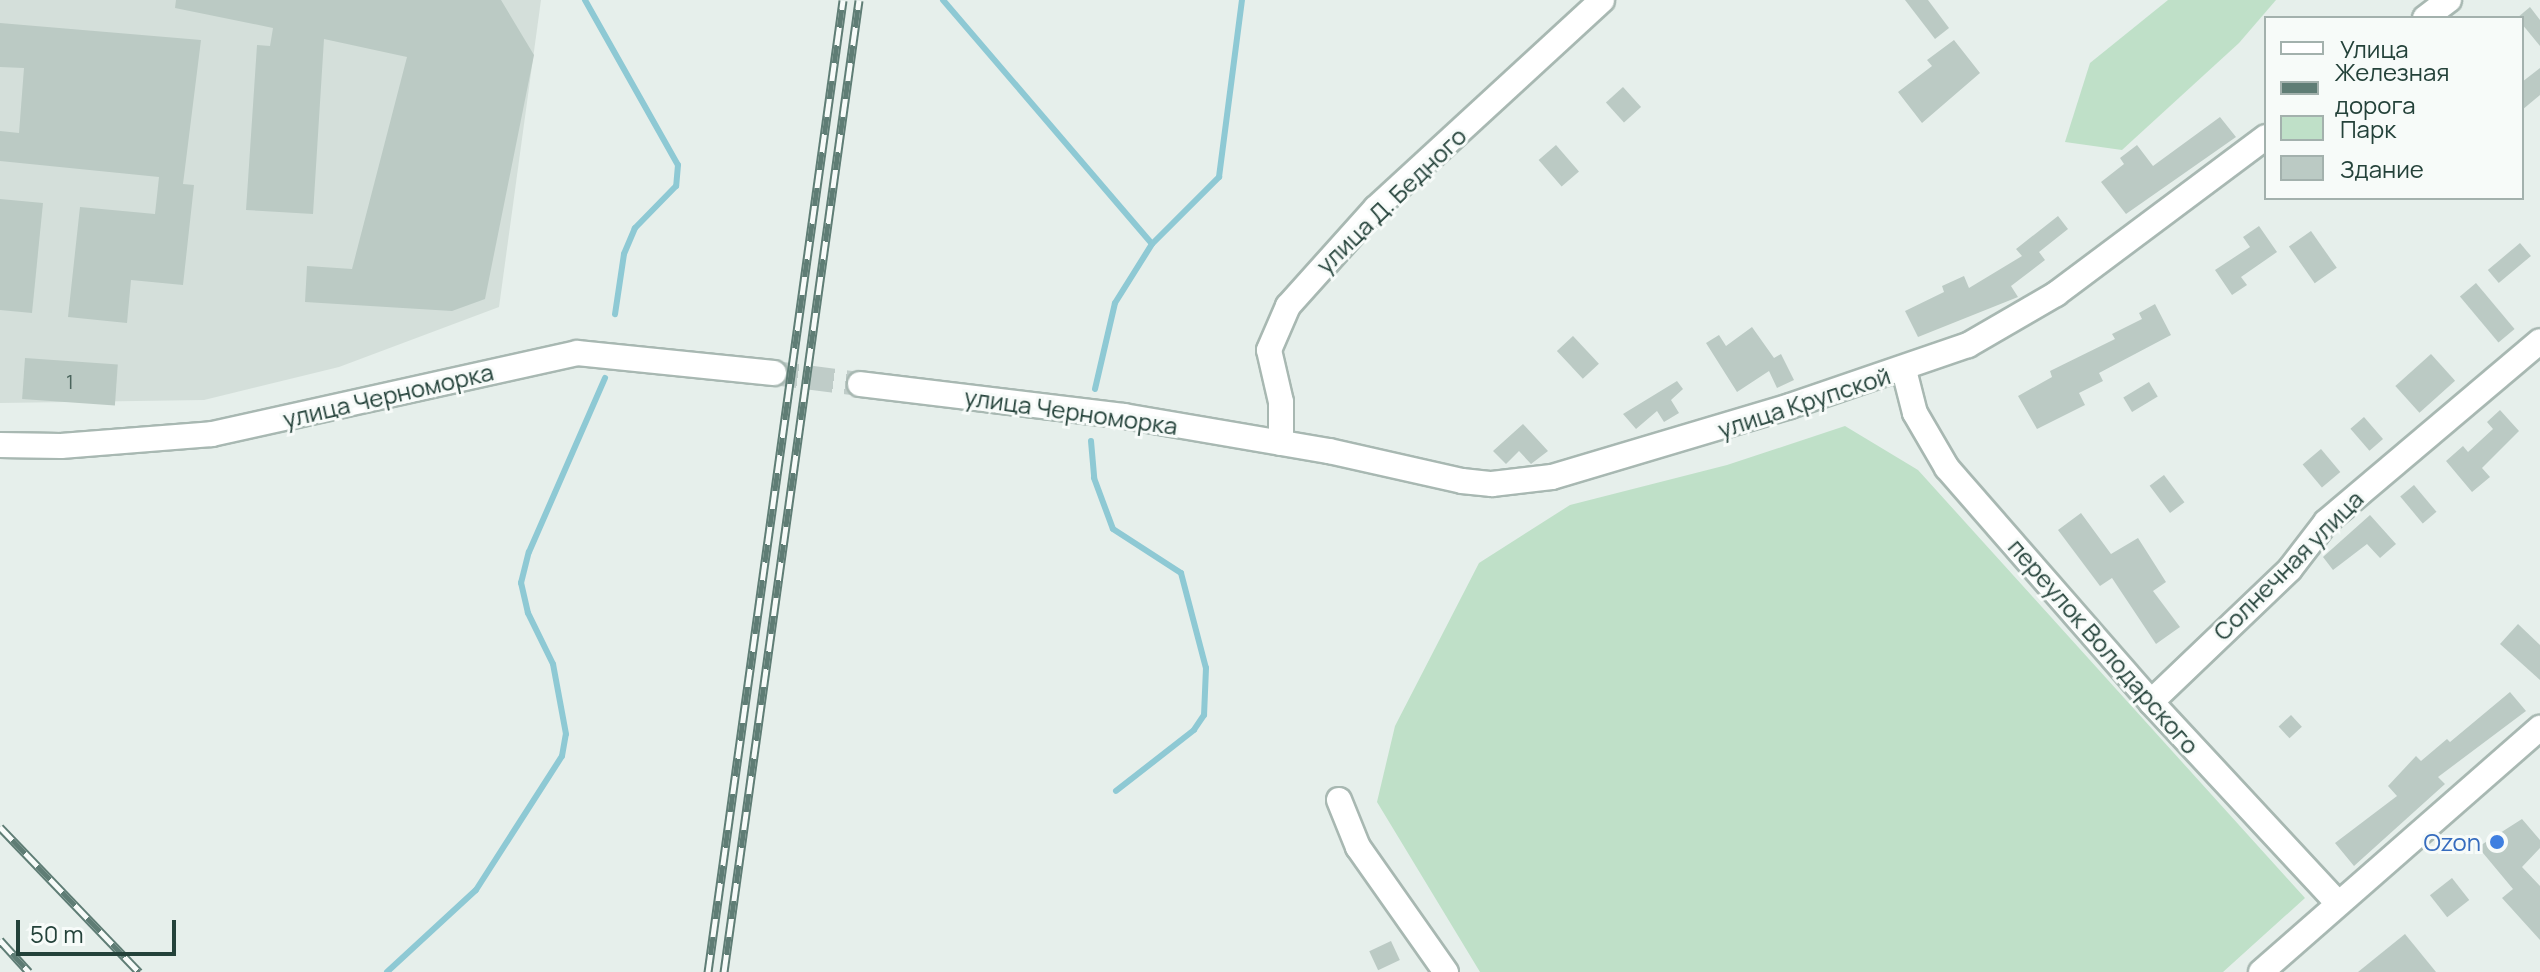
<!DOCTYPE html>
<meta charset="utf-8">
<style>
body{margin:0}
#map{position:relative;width:2540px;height:972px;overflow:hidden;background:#e6efeb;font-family:Manrope,sans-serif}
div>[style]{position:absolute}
.built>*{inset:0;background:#d4dfda}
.green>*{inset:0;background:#bfe0c8}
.stream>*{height:6px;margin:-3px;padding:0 3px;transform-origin:3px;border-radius:3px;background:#8ec9d4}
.building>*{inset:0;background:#bbcac4;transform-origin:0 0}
.minor-tunnel>*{height:24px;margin-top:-12px;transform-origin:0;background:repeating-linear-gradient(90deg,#bfccc8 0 24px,transparent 0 36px)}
.roads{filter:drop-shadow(2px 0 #a8b8b2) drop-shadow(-2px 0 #a8b8b2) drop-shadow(0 2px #a8b8b2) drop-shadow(0 -2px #a8b8b2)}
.minor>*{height:24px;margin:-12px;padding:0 12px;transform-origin:12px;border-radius:12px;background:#fff}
.rail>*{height:9px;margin-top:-4.5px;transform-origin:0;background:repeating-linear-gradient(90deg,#f7fbf9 0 18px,#5f7d75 0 36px);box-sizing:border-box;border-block:2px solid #5f7d75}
.dots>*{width:22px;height:22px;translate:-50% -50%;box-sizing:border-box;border:4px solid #f7fbf9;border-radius:50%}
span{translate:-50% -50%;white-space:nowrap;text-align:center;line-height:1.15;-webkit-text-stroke:6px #f7fbf9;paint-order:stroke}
.number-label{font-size:20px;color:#4a645c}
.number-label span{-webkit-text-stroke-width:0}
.street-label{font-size:24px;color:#24423a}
.shop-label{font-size:24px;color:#366cbe}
.right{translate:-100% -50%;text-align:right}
.legend{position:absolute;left:2264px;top:16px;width:260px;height:184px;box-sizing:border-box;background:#f7fbf9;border:2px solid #a3b1ad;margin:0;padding:10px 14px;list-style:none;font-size:24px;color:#24423a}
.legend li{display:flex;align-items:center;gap:16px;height:40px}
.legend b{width:40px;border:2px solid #a3b1ad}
.scale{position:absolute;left:16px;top:920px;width:160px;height:36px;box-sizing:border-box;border:4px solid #24423a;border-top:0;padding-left:10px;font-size:24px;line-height:28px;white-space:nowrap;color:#24423a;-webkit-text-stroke:6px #f7fbf9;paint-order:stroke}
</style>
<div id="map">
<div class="built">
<i style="clip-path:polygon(0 0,541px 0,499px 307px,339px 367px,204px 400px,0 403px)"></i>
</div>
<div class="green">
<i style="clip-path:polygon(2168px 0,2276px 0,2239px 43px,2122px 150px,2065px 142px,2090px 63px)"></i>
<i style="clip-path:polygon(1845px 426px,1918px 470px,2305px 898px,2223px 972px,1480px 972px,1377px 802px,1395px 726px,1479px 563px,1570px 505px,1727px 465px)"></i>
</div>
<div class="stream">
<i style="left:585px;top:0;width:189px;rotate:60.6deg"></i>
<i style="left:678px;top:165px;width:21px;rotate:95deg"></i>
<i style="left:676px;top:186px;width:59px;rotate:134.3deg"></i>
<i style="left:635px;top:228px;width:28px;rotate:113deg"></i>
<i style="left:624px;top:254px;width:61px;rotate:98.5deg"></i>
<i style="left:943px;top:0;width:321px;rotate:49.4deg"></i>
<i style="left:1095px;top:389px;width:88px;rotate:-76.9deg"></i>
<i style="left:1115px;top:303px;width:70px;rotate:-57.9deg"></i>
<i style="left:1152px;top:244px;width:95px;rotate:-45deg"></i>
<i style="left:1219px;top:177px;width:178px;rotate:-82.6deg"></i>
<i style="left:1091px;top:441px;width:37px;rotate:85deg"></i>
<i style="left:1094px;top:478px;width:54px;rotate:69.6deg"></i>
<i style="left:1113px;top:529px;width:81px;rotate:32.9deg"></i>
<i style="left:1181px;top:573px;width:98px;rotate:75.3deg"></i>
<i style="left:1206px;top:668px;width:47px;rotate:92.4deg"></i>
<i style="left:1204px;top:715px;width:18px;rotate:124deg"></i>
<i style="left:1194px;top:730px;width:99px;rotate:142deg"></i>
<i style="left:387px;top:972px;width:121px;rotate:-42.7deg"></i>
<i style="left:476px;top:890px;width:159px;rotate:-57.3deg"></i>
<i style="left:562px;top:756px;width:22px;rotate:-80deg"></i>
<i style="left:566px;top:734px;width:71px;rotate:-100.5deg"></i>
<i style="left:553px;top:664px;width:57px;rotate:-116.1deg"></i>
<i style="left:528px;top:613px;width:31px;rotate:-103deg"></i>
<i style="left:521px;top:583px;width:32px;rotate:-76deg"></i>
<i style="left:529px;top:552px;width:190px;rotate:-66.4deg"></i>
</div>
<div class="building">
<i style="clip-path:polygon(176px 0,501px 0,534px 55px,485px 299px,452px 311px,305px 302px,307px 266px,352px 269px,407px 57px,324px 39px,313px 214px,246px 210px,257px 45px,270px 46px,273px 28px,175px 8px)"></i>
<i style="clip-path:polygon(1905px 0,1928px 0,1949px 28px,1935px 39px)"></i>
<i style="clip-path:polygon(2530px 7px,2540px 20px,2540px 46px,2517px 18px)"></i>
<i style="clip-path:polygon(0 23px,201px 40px,183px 184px,194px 185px,183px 285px,131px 280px,127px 323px,68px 317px,80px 207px,155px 214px,159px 177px,0 161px,0 131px,19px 133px,24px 68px,0 67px)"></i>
<i style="clip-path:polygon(1954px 40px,1980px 73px,1922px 123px,1898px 92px,1932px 66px,1927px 60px)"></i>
<i style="clip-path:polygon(2540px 68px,2540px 95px,2522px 110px,2522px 82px)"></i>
<i style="left:1623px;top:87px;width:27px;height:23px;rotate:48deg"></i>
<i style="clip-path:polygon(2220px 117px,2236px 137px,2126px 214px,2101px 182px,2124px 164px,2120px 158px,2137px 145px,2153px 166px)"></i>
<i style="left:1556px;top:145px;width:35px;height:23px;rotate:49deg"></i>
<i style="clip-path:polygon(0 199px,43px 203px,32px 313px,0 310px)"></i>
<i style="clip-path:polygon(2058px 216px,2068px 229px,2039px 252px,2045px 260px,2011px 286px,2018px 297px,1918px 337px,1905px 311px,1944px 292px,1942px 286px,1964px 276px,1969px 288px,2022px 256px,2016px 249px)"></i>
<i style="clip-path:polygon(2259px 226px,2277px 252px,2241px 277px,2247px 285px,2232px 295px,2215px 270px,2250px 247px,2243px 237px)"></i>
<i style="left:2311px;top:231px;width:45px;height:27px;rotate:55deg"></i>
<i style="left:2520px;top:243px;width:17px;height:42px;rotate:50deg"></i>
<i style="left:2476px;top:283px;width:60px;height:21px;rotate:50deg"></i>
<i style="clip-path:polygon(2155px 304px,2171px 335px,2099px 373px,2103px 381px,2079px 393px,2085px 405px,2037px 429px,2018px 396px,2052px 377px,2050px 371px,2115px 339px,2112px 334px,2142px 319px,2139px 313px)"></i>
<i style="clip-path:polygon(1752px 327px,1774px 358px,1781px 354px,1794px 380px,1777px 388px,1769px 371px,1737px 392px,1706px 343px,1719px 335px,1726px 346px)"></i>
<i style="left:1573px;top:336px;width:38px;height:22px;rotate:47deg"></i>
<i style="left:2431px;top:354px;width:36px;height:48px;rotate:48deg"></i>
<i style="left:25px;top:358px;width:93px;height:41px;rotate:4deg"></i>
<i style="clip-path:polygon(1677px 381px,1683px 389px,1671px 400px,1679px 413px,1664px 422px,1657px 411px,1636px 429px,1623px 414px)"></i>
<i style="left:2149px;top:382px;width:17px;height:30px;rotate:59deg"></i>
<i style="clip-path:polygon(2500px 410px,2519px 431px,2482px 468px,2490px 477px,2472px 492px,2446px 461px,2463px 446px,2468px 452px,2493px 429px,2487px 422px)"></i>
<i style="left:2364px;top:417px;width:29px;height:18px;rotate:49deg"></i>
<i style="clip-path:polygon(1523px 424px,1548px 451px,1531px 464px,1519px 451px,1506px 464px,1493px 451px)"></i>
<i style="left:2321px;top:449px;width:30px;height:24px;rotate:50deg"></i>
<i style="left:2164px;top:475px;width:34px;height:18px;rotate:53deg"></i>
<i style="left:2414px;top:485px;width:35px;height:18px;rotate:50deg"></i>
<i style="clip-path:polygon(2081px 513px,2111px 554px,2138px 538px,2166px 582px,2153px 591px,2180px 627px,2156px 644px,2112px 578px,2100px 586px,2058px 530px)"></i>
<i style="clip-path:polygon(2370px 515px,2396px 544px,2380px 558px,2367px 544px,2333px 570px,2323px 557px)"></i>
<i style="clip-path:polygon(2518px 624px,2540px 645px,2540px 680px,2500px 644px)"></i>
<i style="clip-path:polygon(2510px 692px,2526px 711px,2438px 777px,2445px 784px,2354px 866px,2335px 843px,2397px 796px,2388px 786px,2416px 756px,2421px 761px,2447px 739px,2450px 742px)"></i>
<i style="left:2291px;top:715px;width:16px;height:17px;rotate:47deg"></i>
<i style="clip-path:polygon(2522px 819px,2540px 840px,2540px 848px,2522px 867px,2540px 886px,2540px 940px,2502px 898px,2513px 889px,2478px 847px)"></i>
<i style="left:2452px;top:878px;width:28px;height:28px;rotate:52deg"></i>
<i style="clip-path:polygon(2405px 934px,2436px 972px,2358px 972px)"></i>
<i style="left:1391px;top:941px;width:21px;height:24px;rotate:65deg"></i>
</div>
<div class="minor-tunnel">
<i style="left:774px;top:373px;width:87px;rotate:7.3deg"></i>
</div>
<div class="roads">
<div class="minor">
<i style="left:2425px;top:18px;width:30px;rotate:-37deg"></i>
<i style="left:1904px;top:370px;width:44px;rotate:75.7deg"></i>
<i style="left:1915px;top:413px;width:64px;rotate:59.8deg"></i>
<i style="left:1947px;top:468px;width:310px;rotate:48.9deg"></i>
<i style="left:2151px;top:702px;width:273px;rotate:47.1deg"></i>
<i style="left:860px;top:384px;width:266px;rotate:6.9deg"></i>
<i style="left:1124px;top:416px;width:208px;rotate:9.7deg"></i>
<i style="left:1329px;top:451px;width:136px;rotate:12.7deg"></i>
<i style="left:1462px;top:481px;width:30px;rotate:6deg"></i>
<i style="left:1492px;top:484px;width:60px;rotate:-6.7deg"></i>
<i style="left:1552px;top:477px;width:248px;rotate:-16.6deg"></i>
<i style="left:1790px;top:406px;width:188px;rotate:-18.9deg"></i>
<i style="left:1968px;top:345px;width:102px;rotate:-30.1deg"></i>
<i style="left:2056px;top:294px;width:262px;rotate:-36.8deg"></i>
<i style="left:1281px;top:443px;width:41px;rotate:-90deg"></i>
<i style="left:1281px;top:402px;width:53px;rotate:-103deg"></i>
<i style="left:1269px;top:350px;width:48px;rotate:-66.6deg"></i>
<i style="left:1288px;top:306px;width:132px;rotate:-48.1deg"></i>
<i style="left:1376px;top:208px;width:307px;rotate:-42.6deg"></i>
<i style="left:0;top:445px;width:61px;rotate:0.9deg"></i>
<i style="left:61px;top:446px;width:151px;rotate:-4.5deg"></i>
<i style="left:212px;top:434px;width:374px;rotate:-12.5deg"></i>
<i style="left:577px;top:353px;width:198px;rotate:5.8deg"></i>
<i style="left:2151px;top:702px;width:192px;rotate:-43.7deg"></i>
<i style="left:2290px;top:569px;width:59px;rotate:-52.5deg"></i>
<i style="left:2326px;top:522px;width:280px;rotate:-40.2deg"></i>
<i style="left:1339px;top:800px;width:51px;rotate:68deg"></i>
<i style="left:1358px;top:847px;width:153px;rotate:54.9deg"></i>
<i style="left:2261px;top:972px;width:371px;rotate:-41.2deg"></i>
</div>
</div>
<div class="rail">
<i style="left:0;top:827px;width:201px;rotate:46.2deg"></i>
<i style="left:0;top:940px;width:43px;rotate:47.8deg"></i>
<i style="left:708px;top:972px;width:981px;rotate:-82.09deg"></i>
<i style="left:724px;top:972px;width:981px;rotate:-82.09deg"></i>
</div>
<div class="dots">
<i style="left:2497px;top:842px;background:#3f7fe0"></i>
</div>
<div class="number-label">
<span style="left:70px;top:381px">1</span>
</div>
<div class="street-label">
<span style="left:1391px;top:200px;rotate:-44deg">улица Д. Бедного</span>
<span style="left:388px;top:395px;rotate:-13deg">улица Черноморка</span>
<span style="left:1804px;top:402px;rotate:-18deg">улица Крупской</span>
<span style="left:1071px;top:411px;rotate:8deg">улица Черноморка</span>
<span style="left:2288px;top:565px;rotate:-45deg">Солнечная улица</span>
<span style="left:2104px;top:646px;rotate:49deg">переулок Володарского</span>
</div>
<div class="shop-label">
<span class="right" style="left:2481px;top:842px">Ozon</span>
</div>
<ul class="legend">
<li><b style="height:10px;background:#fff"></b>Улица</li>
<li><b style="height:10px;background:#5f7d75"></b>Железная дорога</li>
<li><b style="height:22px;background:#bfe0c8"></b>Парк</li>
<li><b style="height:22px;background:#bbcac4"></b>Здание</li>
</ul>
<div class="scale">50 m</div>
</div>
